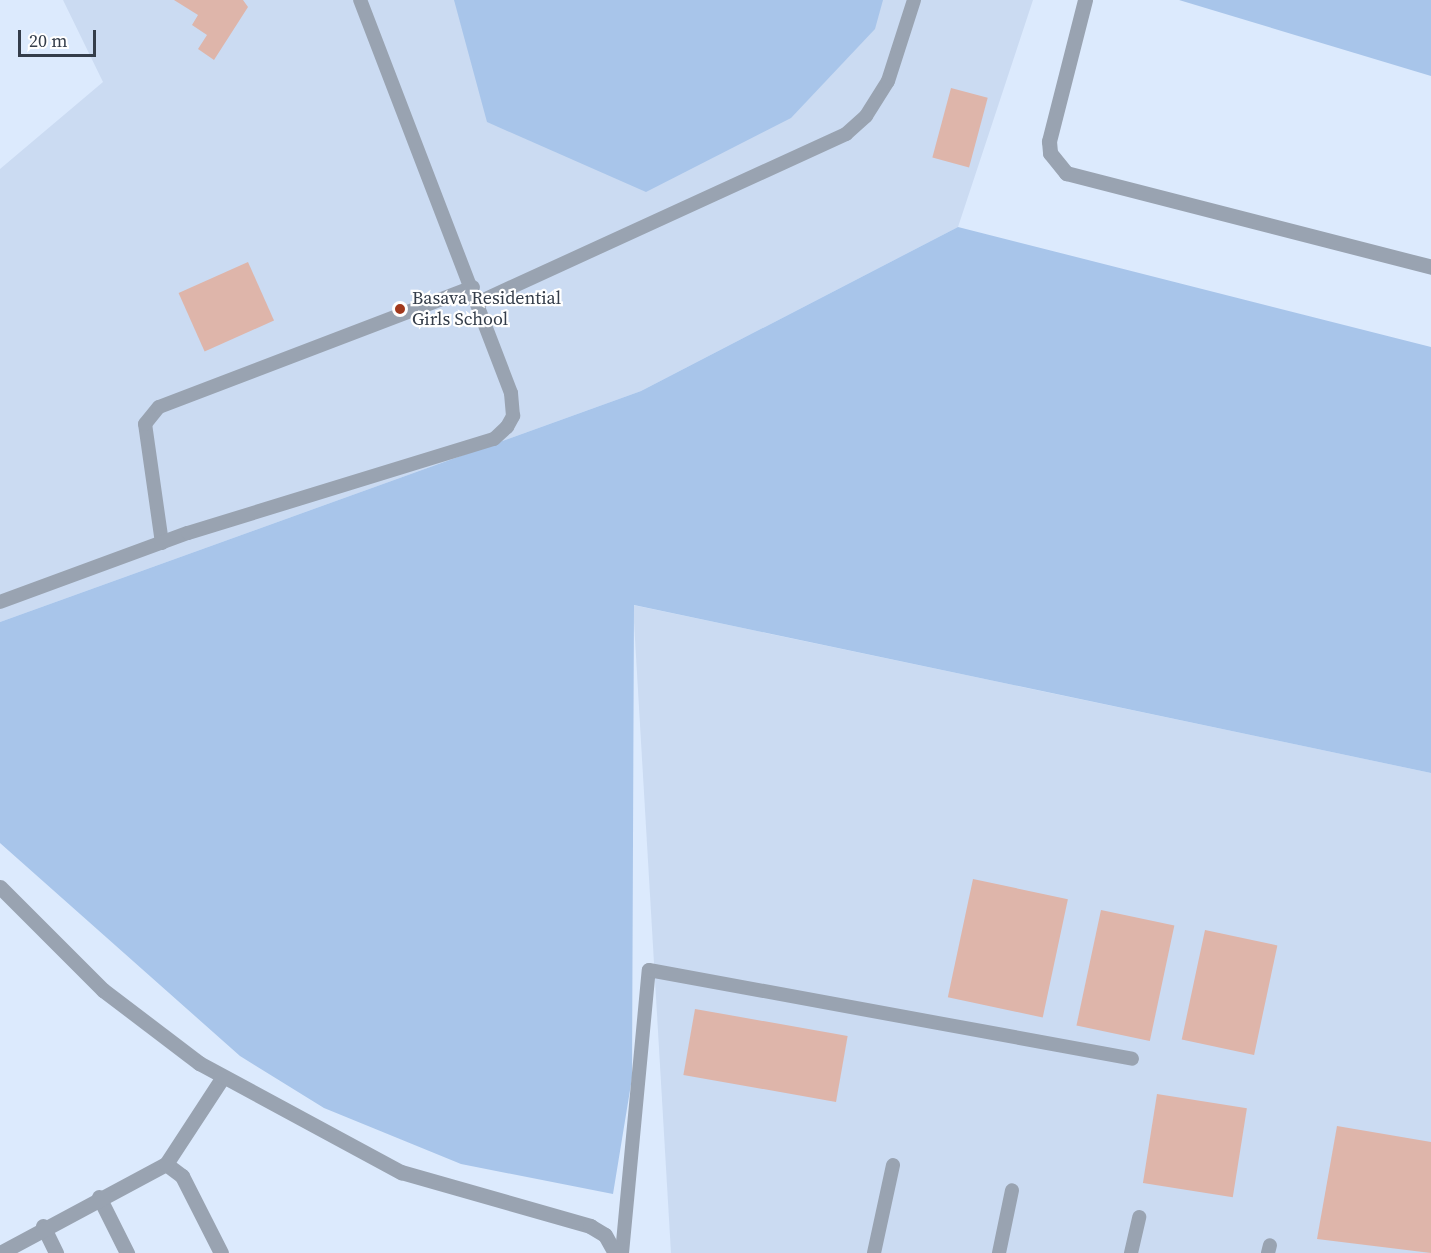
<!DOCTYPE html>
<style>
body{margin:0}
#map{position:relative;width:1431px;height:1253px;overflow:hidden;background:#dceafd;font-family:"Source Serif 4",serif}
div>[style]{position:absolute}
.built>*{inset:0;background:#cbdbf2}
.green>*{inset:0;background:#a8c5ea}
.building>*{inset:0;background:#deb5aa;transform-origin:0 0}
.service>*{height:14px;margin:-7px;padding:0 7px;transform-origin:7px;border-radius:7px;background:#99a3b1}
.minor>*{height:15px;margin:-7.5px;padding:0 7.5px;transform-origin:7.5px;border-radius:7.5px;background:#99a3b1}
.tertiary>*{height:15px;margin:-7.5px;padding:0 7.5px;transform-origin:7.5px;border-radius:7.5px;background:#99a3b1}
.dots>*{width:16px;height:16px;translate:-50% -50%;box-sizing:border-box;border:3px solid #fff;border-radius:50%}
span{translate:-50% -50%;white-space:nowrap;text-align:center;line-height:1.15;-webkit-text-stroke:4.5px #fff;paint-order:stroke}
.poi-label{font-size:18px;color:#343d4a}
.left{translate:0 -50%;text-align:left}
.scale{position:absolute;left:18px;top:30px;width:78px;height:27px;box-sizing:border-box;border:3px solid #343d4a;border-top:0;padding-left:8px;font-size:18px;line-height:21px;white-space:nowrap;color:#343d4a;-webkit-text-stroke:4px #fff;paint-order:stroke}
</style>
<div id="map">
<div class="built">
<i style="clip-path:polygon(63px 0,1033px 0,958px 227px,641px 391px,0 622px,0 169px,103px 82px)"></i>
<i style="clip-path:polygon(633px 605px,1431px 773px,1431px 1253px,671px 1253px)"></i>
</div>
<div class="green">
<i style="clip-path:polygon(454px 0,883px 0,875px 29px,791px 118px,646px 192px,487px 122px)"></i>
<i style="clip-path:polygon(1179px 0,1431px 0,1431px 76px)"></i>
<i style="clip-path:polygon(958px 227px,1431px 347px,1431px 773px,634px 605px,632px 1078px,613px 1194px,461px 1164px,324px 1108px,240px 1056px,0 843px,0 622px,641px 391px)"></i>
</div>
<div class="building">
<i style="clip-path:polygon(174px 0,243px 0,248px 7px,214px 60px,198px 49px,207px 35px,192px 25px,198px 15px)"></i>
<i style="left:951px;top:88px;width:38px;height:72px;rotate:15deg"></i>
<i style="left:248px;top:262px;width:64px;height:76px;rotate:66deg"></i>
<i style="left:973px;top:879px;width:97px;height:121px;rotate:12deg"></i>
<i style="left:1101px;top:910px;width:75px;height:118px;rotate:12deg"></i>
<i style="left:1205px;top:930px;width:74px;height:112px;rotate:12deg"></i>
<i style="left:695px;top:1009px;width:155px;height:67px;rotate:10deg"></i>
<i style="left:1157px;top:1094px;width:91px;height:90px;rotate:9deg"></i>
<i style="clip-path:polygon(1337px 1126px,1431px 1142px,1431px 1253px,1317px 1239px)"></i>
</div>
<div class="service">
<i style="left:479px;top:302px;width:404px;rotate:-24.6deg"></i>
<i style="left:846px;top:134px;width:27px;rotate:-42deg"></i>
<i style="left:866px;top:116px;width:41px;rotate:-57.8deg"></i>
<i style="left:888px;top:81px;width:85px;rotate:-72.2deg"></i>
<i style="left:162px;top:543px;width:120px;rotate:-98.1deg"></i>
<i style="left:145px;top:424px;width:22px;rotate:-51deg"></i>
<i style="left:159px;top:407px;width:336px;rotate:-20.9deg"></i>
<i style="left:0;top:602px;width:200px;rotate:-20.2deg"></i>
<i style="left:188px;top:533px;width:320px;rotate:-17.1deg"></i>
<i style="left:494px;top:439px;width:18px;rotate:-43deg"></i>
<i style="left:507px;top:427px;width:13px;rotate:-61deg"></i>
<i style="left:513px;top:416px;width:23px;rotate:-95deg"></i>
<i style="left:511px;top:393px;width:421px;rotate:-111deg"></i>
<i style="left:622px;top:1253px;width:284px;rotate:-84.6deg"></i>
<i style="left:649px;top:970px;width:491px;rotate:10.4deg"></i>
<i style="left:874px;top:1253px;width:90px;rotate:-77.8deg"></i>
<i style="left:999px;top:1253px;width:64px;rotate:-78.3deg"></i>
<i style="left:1131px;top:1253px;width:37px;rotate:-77deg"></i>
<i style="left:1268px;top:1253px;width:8px;rotate:-76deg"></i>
</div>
<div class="minor">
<i style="left:1085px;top:0;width:146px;rotate:104.3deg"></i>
<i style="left:1049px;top:141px;width:12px;rotate:85deg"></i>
<i style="left:1050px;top:153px;width:26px;rotate:51deg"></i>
<i style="left:1066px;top:173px;width:377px;rotate:14.4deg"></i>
<i style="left:166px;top:1164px;width:20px;rotate:37deg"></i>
<i style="left:182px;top:1176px;width:86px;rotate:63.1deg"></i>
<i style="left:99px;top:1197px;width:63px;rotate:63.4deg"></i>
<i style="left:43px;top:1226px;width:30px;rotate:64deg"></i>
<i style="left:0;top:1253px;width:188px;rotate:-28.2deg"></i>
<i style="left:166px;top:1164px;width:104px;rotate:-56.8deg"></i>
</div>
<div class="tertiary">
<i style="left:0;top:887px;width:146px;rotate:45deg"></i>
<i style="left:103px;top:990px;width:121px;rotate:37.2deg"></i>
<i style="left:199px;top:1063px;width:230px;rotate:28.4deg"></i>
<i style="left:401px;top:1172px;width:197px;rotate:15.9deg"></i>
<i style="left:590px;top:1226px;width:17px;rotate:31deg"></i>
<i style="left:605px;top:1235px;width:21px;rotate:61deg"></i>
</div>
<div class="dots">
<i style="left:400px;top:309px;background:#a1391d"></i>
</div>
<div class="poi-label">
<span class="left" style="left:412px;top:309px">Basava Residential<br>Girls School</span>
</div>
<div class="scale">20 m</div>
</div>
